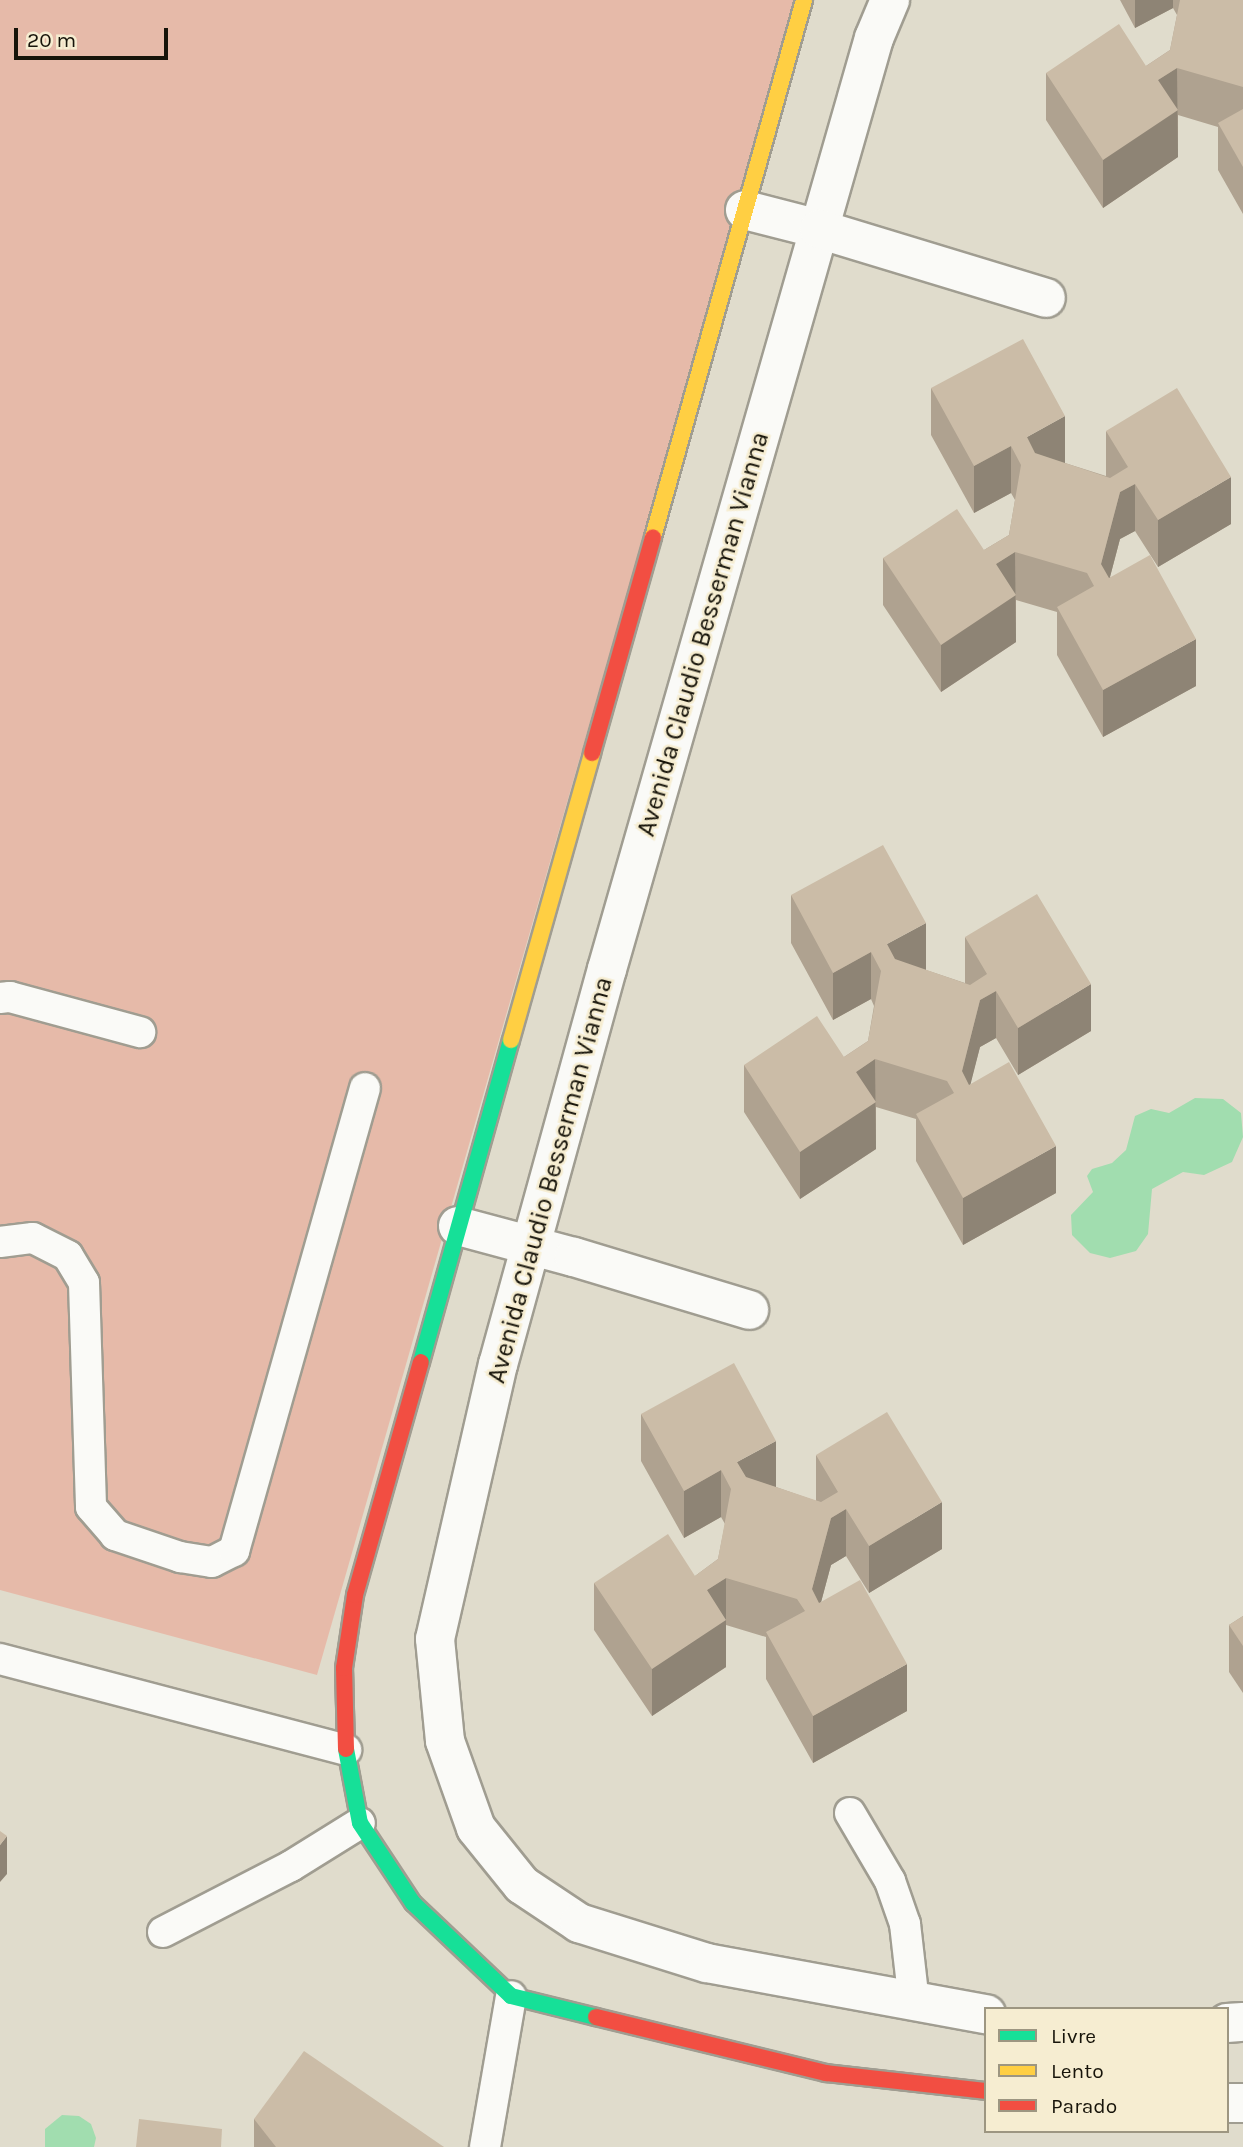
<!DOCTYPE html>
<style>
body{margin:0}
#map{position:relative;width:1243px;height:2147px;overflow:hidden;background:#e0dccc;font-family:Karla,sans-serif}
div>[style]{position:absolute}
.green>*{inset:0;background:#e6baa9}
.water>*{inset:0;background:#a1ddaf}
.roads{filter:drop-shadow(2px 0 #a09d91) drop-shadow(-2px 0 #a09d91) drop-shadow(0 2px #a09d91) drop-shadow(0 -2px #a09d91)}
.lane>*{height:30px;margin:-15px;padding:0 15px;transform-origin:15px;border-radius:15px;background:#fafaf7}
.street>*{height:38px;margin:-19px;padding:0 19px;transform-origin:19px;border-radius:19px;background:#fafaf7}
.fast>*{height:16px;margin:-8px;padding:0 8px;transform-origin:8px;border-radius:8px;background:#16e098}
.slow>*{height:16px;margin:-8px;padding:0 8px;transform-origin:8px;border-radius:8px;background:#ffcf43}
.jam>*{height:16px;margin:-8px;padding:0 8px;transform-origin:8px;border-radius:8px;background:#f24e42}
.wall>*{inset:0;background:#afa290}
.shaded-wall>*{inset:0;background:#8e8475}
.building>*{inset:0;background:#cbbca7}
span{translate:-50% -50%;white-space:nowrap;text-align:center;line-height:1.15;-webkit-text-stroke:5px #f6edd1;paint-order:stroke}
.street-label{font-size:26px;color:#17140a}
.legend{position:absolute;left:984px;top:2007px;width:245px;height:126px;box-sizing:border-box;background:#f6edd1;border:2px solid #9d9681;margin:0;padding:9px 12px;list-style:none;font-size:21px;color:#17140a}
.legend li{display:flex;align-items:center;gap:14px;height:35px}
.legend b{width:35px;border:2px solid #9d9681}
.scale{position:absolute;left:14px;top:28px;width:154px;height:32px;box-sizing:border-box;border:4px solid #17140a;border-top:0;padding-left:9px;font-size:21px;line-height:24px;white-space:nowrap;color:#17140a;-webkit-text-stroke:5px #f6edd1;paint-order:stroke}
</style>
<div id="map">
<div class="green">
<i style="clip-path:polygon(0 0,797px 0,317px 1675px,0 1590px)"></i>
</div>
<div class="water">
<i style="clip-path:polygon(1195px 1098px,1223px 1099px,1241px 1113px,1243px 1137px,1232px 1162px,1204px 1175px,1183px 1172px,1152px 1189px,1148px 1234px,1136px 1251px,1110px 1258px,1090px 1253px,1072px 1235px,1071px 1215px,1093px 1192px,1087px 1176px,1092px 1169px,1112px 1163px,1126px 1150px,1135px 1116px,1151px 1109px,1169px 1113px)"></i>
<i style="clip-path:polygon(62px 2115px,79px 2116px,91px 2124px,96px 2138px,94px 2147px,45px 2147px,45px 2129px)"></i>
</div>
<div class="roads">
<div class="lane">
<i style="left:0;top:998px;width:10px;rotate:-6deg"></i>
<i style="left:10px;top:997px;width:135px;rotate:15.1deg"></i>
<i style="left:0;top:1242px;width:33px;rotate:-7deg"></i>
<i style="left:33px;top:1238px;width:39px;rotate:27deg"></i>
<i style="left:68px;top:1256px;width:31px;rotate:59deg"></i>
<i style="left:84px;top:1283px;width:224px;rotate:88.2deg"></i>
<i style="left:91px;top:1507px;width:37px;rotate:49deg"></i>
<i style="left:115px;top:1535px;width:69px;rotate:18.7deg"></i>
<i style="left:180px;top:1557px;width:32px;rotate:9deg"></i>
<i style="left:212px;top:1562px;width:25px;rotate:-27deg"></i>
<i style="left:234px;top:1551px;width:481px;rotate:-74.2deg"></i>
<i style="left:0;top:1659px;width:358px;rotate:14.7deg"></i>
<i style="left:850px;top:1813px;width:79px;rotate:59.5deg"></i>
<i style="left:890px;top:1881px;width:46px;rotate:70.8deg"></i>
<i style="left:905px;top:1924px;width:80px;rotate:83.5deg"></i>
<i style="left:163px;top:1932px;width:144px;rotate:-27.3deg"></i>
<i style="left:291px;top:1866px;width:81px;rotate:-31.9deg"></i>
<i style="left:485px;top:2147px;width:153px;rotate:-80.2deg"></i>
</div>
<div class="street">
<i style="left:890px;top:0;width:41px;rotate:112.8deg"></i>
<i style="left:874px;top:38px;width:969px;rotate:106deg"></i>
<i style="left:607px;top:969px;width:410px;rotate:105.4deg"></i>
<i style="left:498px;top:1364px;width:282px;rotate:102.9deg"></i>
<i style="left:435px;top:1639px;width:102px;rotate:84.4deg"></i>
<i style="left:445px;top:1741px;width:92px;rotate:70.4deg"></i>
<i style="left:476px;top:1828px;width:73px;rotate:51.1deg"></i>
<i style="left:522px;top:1885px;width:69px;rotate:33.7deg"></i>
<i style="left:579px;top:1923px;width:134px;rotate:17.4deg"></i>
<i style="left:707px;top:1963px;width:284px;rotate:10.4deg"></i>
<i style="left:745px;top:210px;width:76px;rotate:14.4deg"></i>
<i style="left:819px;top:229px;width:237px;rotate:16.9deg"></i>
<i style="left:458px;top:1226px;width:120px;rotate:15deg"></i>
<i style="left:574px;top:1257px;width:183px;rotate:16.8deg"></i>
<i style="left:1227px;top:2023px;width:16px;rotate:-4deg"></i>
<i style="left:1227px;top:2103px;width:16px"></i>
</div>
<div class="fast">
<i style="left:421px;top:1362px;width:334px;rotate:-74.4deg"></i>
<i style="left:346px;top:1749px;width:75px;rotate:79.3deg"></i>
<i style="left:360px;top:1823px;width:96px;rotate:56.5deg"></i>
<i style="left:413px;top:1903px;width:135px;rotate:43.5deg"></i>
<i style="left:511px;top:1996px;width:88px;rotate:13.9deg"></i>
</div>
<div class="slow">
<i style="left:653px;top:537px;width:558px;rotate:-74.29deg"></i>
<i style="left:511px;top:1040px;width:298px;rotate:-74.2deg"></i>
</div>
<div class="jam">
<i style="left:592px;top:753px;width:224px;rotate:-74.2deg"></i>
<i style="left:346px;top:1749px;width:81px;rotate:-91.4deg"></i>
<i style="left:344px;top:1668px;width:74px;rotate:-81.4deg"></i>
<i style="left:355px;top:1595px;width:242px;rotate:-74.2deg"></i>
<i style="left:596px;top:2017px;width:237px;rotate:13.7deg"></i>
<i style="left:826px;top:2073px;width:161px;rotate:6.4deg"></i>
</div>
</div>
<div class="wall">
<i style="clip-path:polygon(1120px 0,1243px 0,1243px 214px,1218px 170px,1218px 127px,1178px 115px,1178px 157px,1103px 208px,1046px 120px,1046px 73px,1146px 66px,1170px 50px,1177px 15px,1173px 8px,1135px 28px)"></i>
<i style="clip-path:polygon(931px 388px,1065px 463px,1106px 476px,1106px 431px,1231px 524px,1158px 567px,1135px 531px,1120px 539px,1110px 577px,1196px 686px,1103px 737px,1057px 655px,1057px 612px,1016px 600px,1016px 642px,941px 692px,883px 605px,883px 558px,984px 550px,1009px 535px,1015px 500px,1011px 493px,974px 513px,931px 435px)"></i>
<i style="clip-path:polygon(791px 895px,926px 970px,965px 983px,965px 937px,1091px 1031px,1018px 1075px,996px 1038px,980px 1047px,970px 1084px,1056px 1193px,963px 1245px,916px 1161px,916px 1119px,876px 1107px,876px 1149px,800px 1199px,744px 1112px,744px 1065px,844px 1057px,868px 1041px,874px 1006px,871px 999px,833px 1020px,791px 943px)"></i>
<i style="clip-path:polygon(641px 1414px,776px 1487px,816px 1501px,816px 1455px,942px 1549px,869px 1593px,846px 1556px,831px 1565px,821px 1602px,907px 1711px,813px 1763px,766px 1679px,766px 1637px,726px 1625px,726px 1667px,652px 1716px,594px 1630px,594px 1583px,695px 1576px,718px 1559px,725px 1524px,721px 1517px,684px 1538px,641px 1461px)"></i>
<i style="clip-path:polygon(1243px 1616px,1243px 1693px,1229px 1672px,1229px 1625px)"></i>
<i style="clip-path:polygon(254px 2119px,444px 2147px,254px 2147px)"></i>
</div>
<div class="shaded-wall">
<i style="clip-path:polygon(1135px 0,1173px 0,1173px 8px,1135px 28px)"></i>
<i style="clip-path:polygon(1177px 68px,1178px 157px,1103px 208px,1103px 160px,1158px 80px)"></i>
<i style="clip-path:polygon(1065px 416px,1065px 463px,1027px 484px,1027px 437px)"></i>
<i style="clip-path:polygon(1011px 446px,1011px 493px,974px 513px,974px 466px)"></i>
<i style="clip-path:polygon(1231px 477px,1231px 524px,1158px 567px,1158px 520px)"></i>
<i style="clip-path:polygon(1135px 484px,1135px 531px,1120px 539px,1101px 611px,1101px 564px,1120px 492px)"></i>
<i style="clip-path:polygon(1015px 552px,1016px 642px,941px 692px,941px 645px,996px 564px)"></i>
<i style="clip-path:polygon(1196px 639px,1196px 686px,1103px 737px,1103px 690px)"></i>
<i style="clip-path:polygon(926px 923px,926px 970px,887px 991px,887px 944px)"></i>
<i style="clip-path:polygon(871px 952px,871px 999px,833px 1020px,833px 973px)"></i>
<i style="clip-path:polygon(1091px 984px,1091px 1031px,1018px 1075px,1018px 1028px)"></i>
<i style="clip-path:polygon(996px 991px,996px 1038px,980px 1047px,962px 1118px,962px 1071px,980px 1000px)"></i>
<i style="clip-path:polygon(875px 1059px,876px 1149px,800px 1199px,800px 1152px,856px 1072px)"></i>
<i style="clip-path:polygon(1056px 1146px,1056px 1193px,963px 1245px,963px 1198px)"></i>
<i style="clip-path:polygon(776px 1441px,776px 1488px,737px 1509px,737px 1462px)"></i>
<i style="clip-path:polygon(721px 1470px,721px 1517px,684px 1538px,684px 1491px)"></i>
<i style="clip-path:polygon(942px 1502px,942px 1549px,869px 1593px,869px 1546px)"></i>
<i style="clip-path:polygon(846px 1509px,846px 1556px,831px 1565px,812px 1636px,812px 1589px,831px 1518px)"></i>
<i style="clip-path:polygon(726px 1578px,726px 1667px,652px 1716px,652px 1669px,707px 1590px)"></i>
<i style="clip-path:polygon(907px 1664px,907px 1711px,813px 1763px,813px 1716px)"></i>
<i style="clip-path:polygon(7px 1836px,7px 1874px,0 1882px,0 1845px)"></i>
</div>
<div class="building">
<i style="clip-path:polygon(1180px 0,1243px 0,1243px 87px,1177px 68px,1158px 80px,1178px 110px,1103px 160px,1046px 73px,1119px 24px,1146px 66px,1170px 50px)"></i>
<i style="clip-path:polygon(1243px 109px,1243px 167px,1218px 123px)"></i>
<i style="clip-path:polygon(1023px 339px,1065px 416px,1027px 437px,1035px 453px,1110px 478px,1128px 467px,1106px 431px,1177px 388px,1231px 477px,1158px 520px,1135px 484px,1120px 492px,1101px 564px,1109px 578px,1150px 555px,1196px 639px,1103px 690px,1057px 607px,1094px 586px,1087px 573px,1015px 552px,996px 564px,1016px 595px,941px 645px,883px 558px,957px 509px,984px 550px,1009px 535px,1021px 465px,1011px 446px,974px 466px,931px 388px)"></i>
<i style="clip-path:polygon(883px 845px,926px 923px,887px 944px,895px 959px,970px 985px,987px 974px,965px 937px,1037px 894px,1091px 984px,1018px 1028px,996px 991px,980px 1000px,962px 1071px,969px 1085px,1009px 1062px,1056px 1146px,963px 1198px,916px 1114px,954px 1093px,947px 1081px,875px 1059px,856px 1072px,876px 1102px,800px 1152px,744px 1065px,817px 1016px,844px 1057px,868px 1041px,881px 971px,871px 952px,833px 973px,791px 895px)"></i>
<i style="clip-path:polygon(734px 1363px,776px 1441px,737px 1462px,746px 1477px,821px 1502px,838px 1492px,816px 1455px,887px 1412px,942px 1502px,869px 1546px,846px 1509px,831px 1518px,812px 1589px,819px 1603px,860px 1580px,907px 1664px,813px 1716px,766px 1632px,805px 1611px,797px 1599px,726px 1578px,707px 1590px,726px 1620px,652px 1669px,594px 1583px,668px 1534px,695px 1576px,718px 1559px,731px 1489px,721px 1470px,684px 1491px,641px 1414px)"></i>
<i style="clip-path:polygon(1243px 1616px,1243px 1646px,1229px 1625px)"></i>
<i style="clip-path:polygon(0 1831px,7px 1836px,0 1845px)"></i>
<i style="clip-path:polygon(304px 2051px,444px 2147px,276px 2147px,254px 2119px)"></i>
<i style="clip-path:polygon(139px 2119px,222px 2129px,221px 2147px,136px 2147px)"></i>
</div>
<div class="street-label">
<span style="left:703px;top:634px;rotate:-74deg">Avenida Claudio Besserman Vianna</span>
<span style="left:550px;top:1180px;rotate:-75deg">Avenida Claudio Besserman Vianna</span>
</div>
<ul class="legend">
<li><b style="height:9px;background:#16e098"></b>Livre</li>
<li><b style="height:9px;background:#ffcf43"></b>Lento</li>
<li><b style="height:9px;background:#f24e42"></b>Parado</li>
</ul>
<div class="scale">20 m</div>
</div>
